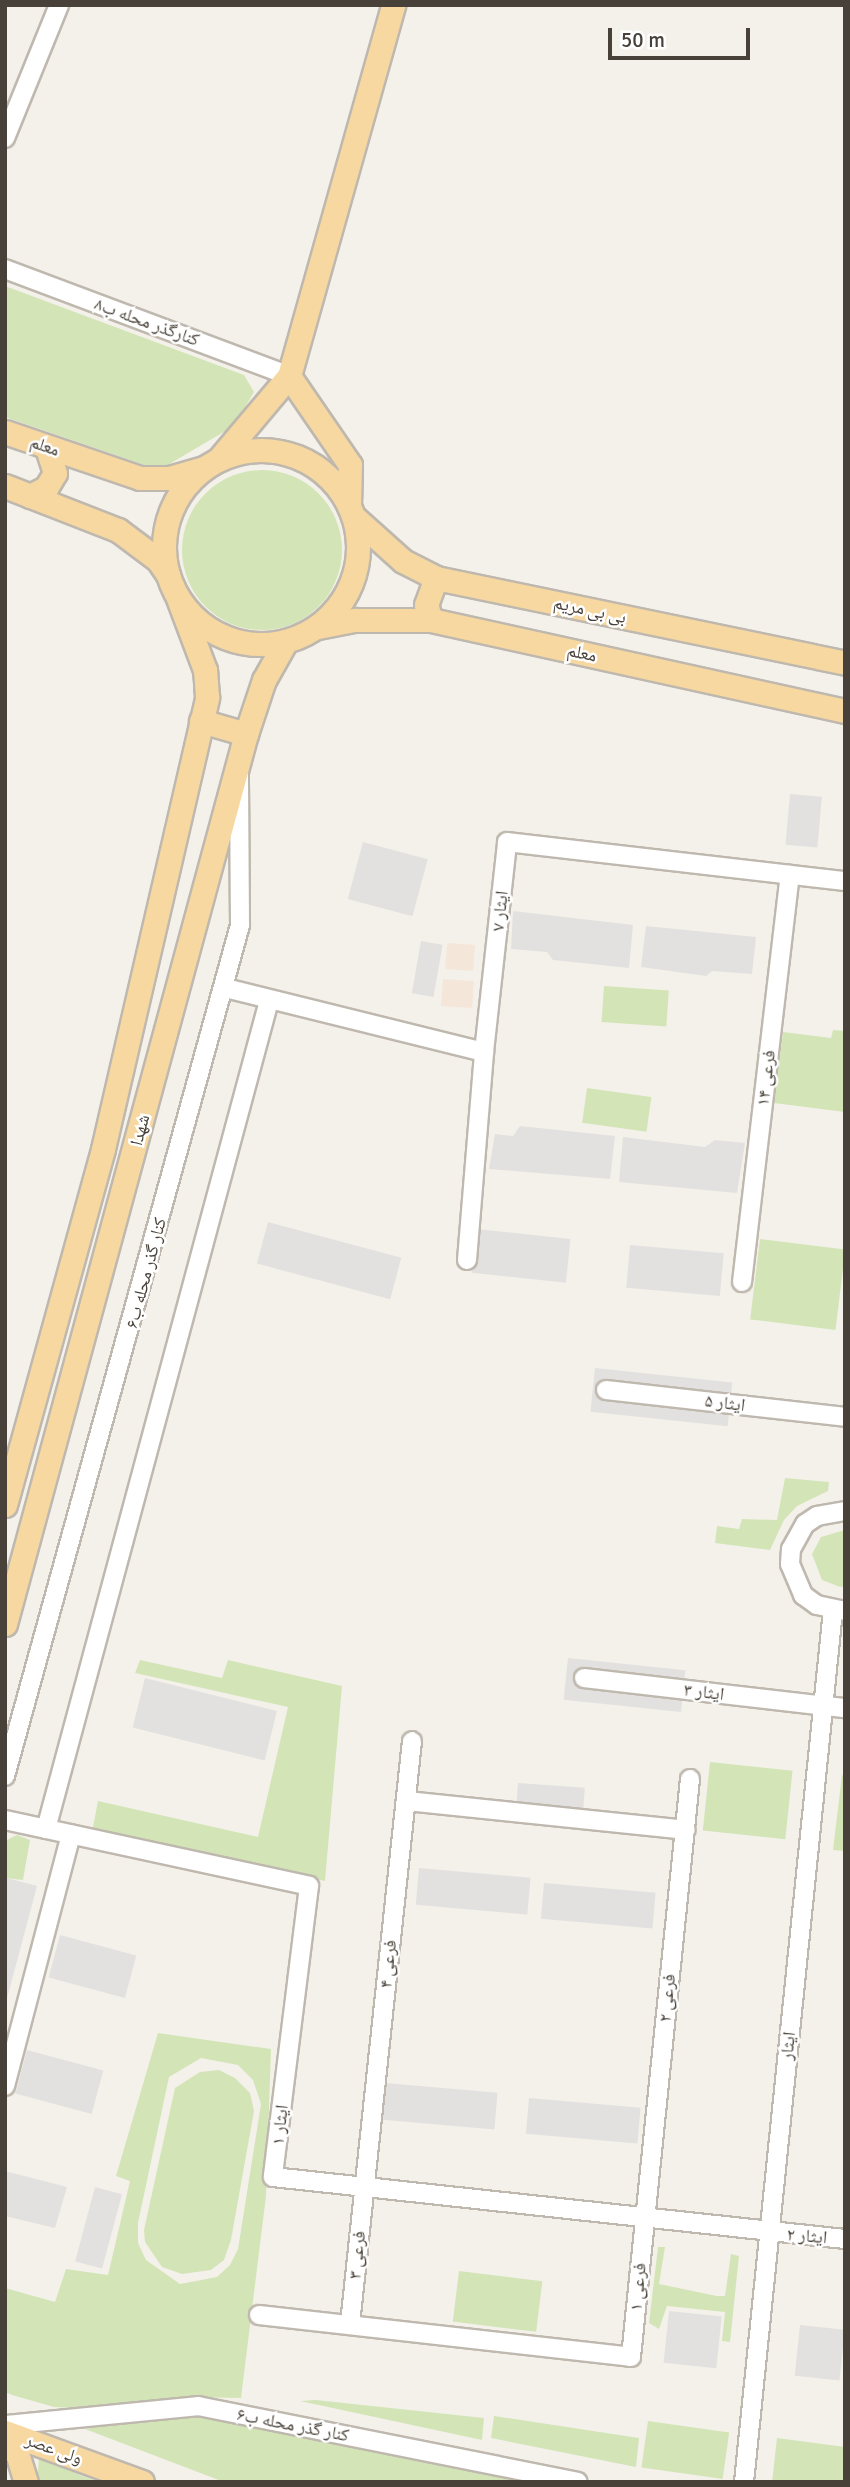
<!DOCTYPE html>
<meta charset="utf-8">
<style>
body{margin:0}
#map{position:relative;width:850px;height:2487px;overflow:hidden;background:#f4f1eb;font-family:Signika,"Noto Naskh Arabic",sans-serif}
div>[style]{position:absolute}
.commercial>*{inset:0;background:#f4e6d8;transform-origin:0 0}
.green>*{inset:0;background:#d3e5b7;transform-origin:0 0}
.round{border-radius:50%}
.parking>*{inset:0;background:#e3e1df;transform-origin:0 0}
.roads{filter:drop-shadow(2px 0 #bfb8ae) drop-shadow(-2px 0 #bfb8ae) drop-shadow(0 2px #bfb8ae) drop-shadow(0 -2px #bfb8ae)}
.minor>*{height:18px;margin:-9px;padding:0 9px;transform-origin:9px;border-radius:9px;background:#fff}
.major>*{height:23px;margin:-11.5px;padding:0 11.5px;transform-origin:11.5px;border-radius:11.5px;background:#f7d8a1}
.major>.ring{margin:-11.5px;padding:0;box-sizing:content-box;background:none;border:23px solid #f7d8a1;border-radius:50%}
span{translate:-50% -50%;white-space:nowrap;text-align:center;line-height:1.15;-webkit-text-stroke:5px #fff;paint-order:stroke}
.street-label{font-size:18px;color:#484139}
.frame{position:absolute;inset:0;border:7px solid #484139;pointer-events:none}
.scale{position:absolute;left:608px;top:28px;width:142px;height:32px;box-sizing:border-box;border:4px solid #484139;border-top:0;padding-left:9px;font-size:21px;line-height:24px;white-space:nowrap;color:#484139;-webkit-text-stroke:5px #fff;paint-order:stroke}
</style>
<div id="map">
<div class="commercial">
<i style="left:447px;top:943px;width:28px;height:26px;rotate:4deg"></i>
<i style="left:443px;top:979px;width:31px;height:27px;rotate:4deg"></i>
</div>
<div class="green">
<i style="clip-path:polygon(5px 286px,244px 375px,254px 392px,234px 426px,159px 470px,5px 417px)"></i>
<i class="round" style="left:182px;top:470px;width:160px;height:160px"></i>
<i style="left:604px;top:986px;width:65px;height:36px;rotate:4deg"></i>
<i style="clip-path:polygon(833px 1030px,845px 1031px,845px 1112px,774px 1103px,783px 1032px,831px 1038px)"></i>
<i style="left:587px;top:1088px;width:65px;height:35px;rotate:8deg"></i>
<i style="left:760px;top:1239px;width:86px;height:81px;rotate:7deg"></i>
<i style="clip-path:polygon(785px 1478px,829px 1482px,828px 1491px,797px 1506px,784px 1520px,770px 1550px,715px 1543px,717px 1526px,739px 1529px,742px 1519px,777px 1520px)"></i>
<i style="clip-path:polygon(845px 1530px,845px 1586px,840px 1587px,822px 1580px,812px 1554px,821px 1537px)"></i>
<i style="clip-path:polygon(140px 1660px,222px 1678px,228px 1660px,342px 1686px,325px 1881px,92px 1832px,98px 1801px,258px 1837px,288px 1707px,135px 1673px)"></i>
<i style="left:710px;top:1762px;width:83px;height:69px;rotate:6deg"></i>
<i style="clip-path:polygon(842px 1775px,845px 1776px,845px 1851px,833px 1850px)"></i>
<i style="clip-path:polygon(17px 1835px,30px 1840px,23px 1880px,5px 1878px,5px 1841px)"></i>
<i style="clip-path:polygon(evenodd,158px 2033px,271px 2049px,266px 2196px,241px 2398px,191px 2397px,78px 2408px,54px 2407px,12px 2395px,5px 2392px,5px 2288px,55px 2302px,66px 2269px,108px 2275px,130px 2181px,116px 2176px,158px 2033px,201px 2058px,238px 2065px,253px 2080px,261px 2104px,238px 2249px,230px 2265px,217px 2277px,180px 2284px,146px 2260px,138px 2243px,138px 2223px,169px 2077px,201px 2058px)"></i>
<i style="clip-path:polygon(219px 2070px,235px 2078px,250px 2093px,254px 2111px,231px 2240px,224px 2260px,211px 2270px,182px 2274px,162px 2267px,145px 2242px,144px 2230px,175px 2088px,200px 2072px)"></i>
<i style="clip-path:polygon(658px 2247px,665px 2247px,659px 2284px,717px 2296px,725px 2296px,731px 2254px,739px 2256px,730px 2342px,722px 2341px,725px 2312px,667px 2306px,659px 2329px,649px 2323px)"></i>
<i style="left:459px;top:2271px;width:84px;height:51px;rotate:7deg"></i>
<i style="clip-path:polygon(316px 2400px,484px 2418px,482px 2440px,300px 2401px)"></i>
<i style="clip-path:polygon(209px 2415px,554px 2482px,224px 2482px,85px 2429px,133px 2419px)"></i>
<i style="clip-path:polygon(494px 2416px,639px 2438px,636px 2467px,491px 2438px)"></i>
<i style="left:648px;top:2421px;width:82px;height:47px;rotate:8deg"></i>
<i style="clip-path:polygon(777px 2438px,845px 2447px,845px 2482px,772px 2482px)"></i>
<i style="clip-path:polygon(39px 2457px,82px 2476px,99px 2482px,37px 2482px)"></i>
</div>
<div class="parking">
<i style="left:790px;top:794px;width:32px;height:51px;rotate:5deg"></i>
<i style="left:363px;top:842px;width:67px;height:59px;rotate:15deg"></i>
<i style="clip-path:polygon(513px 911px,633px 925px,629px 968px,553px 960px,547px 952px,511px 949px)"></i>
<i style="clip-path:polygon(646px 926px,756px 937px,752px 974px,712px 971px,706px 976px,641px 967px)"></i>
<i style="left:421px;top:941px;width:22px;height:53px;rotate:10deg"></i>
<i style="clip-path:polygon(520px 1126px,615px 1136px,610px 1179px,489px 1169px,495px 1134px,513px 1136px)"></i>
<i style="clip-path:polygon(623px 1137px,705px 1147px,715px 1140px,745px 1143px,737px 1193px,619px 1182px)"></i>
<i style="left:268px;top:1222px;width:138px;height:43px;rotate:15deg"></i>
<i style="left:476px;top:1229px;width:95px;height:44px;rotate:6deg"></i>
<i style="left:630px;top:1245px;width:94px;height:43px;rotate:5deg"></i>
<i style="left:595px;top:1368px;width:138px;height:44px;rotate:6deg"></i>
<i style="left:568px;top:1658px;width:118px;height:42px;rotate:6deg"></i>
<i style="left:145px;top:1678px;width:136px;height:51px;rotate:14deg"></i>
<i style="left:518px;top:1783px;width:67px;height:37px;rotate:4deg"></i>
<i style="left:419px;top:1868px;width:112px;height:37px;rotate:5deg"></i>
<i style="clip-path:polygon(7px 1878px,37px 1886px,5px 2006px,5px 1884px)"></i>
<i style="left:544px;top:1883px;width:112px;height:36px;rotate:5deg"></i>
<i style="left:60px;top:1935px;width:79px;height:44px;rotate:15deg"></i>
<i style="left:27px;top:2050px;width:79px;height:45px;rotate:15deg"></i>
<i style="left:386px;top:2083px;width:112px;height:37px;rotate:5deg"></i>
<i style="left:529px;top:2098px;width:112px;height:36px;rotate:5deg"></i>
<i style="clip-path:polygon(5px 2171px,67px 2187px,55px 2228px,5px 2216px)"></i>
<i style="left:95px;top:2187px;width:28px;height:77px;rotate:15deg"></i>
<i style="left:669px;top:2311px;width:53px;height:52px;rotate:6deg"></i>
<i style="left:800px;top:2325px;width:45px;height:51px;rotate:6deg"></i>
</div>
<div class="roads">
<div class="minor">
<i style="left:5px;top:138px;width:144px;rotate:-67.9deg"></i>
<i style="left:5px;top:269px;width:303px;rotate:20.6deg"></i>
<i style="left:225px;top:988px;width:267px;rotate:13.9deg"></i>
<i style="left:484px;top:1052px;width:211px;rotate:-83.7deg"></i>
<i style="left:507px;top:842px;width:340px;rotate:6.6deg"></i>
<i style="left:467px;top:1260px;width:209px;rotate:-85.3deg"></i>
<i style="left:742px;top:1282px;width:410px;rotate:-83.3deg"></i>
<i style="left:606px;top:1390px;width:241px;rotate:6.4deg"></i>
<i style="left:845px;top:1511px;width:28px;rotate:170deg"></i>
<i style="left:817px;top:1516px;width:14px;rotate:146deg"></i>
<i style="left:805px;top:1524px;width:29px;rotate:119deg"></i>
<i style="left:791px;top:1549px;width:15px;rotate:94deg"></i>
<i style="left:790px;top:1564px;width:34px;rotate:67deg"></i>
<i style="left:803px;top:1595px;width:17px;rotate:36deg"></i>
<i style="left:817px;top:1605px;width:29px;rotate:12deg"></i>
<i style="left:584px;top:1678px;width:263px;rotate:6.6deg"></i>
<i style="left:5px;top:1776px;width:883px;rotate:-74.56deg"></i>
<i style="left:240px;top:925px;width:150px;rotate:-90.4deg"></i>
<i style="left:406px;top:1801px;width:281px;rotate:5.9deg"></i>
<i style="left:5px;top:1820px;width:311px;rotate:12.2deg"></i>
<i style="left:309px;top:1886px;width:293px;rotate:97.1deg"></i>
<i style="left:273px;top:2177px;width:575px;rotate:6.19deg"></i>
<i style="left:46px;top:1829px;width:858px;rotate:-74.93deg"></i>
<i style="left:5px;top:2086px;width:260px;rotate:-75.3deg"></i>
<i style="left:259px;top:2315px;width:374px;rotate:6.4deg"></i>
<i style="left:631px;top:2357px;width:581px;rotate:-84.17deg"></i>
<i style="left:350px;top:2324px;width:586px;rotate:-83.93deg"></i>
<i style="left:5px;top:2425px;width:194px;rotate:-5.6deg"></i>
<i style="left:198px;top:2406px;width:387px;rotate:11.3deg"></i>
<i style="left:744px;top:2482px;width:876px;rotate:-84.17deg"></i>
</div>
<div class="major">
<i style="left:289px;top:376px;width:108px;rotate:55.6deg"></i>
<i style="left:350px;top:465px;width:40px;rotate:91.4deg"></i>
<i style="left:5px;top:432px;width:143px;rotate:18.8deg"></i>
<i style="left:140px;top:478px;width:29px"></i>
<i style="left:169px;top:478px;width:35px;rotate:-16deg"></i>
<i class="ring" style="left:164px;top:450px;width:171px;height:171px"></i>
<i style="left:219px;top:459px;width:109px;rotate:-49.9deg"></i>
<i style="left:289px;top:376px;width:385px;rotate:-74.3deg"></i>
<i style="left:5px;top:486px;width:121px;rotate:21.3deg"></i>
<i style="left:118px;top:530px;width:50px;rotate:36.9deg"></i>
<i style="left:158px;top:560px;width:18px;rotate:56deg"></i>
<i style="left:30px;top:496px;width:18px;rotate:-27deg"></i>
<i style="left:46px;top:488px;width:17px;rotate:-59deg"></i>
<i style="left:55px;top:473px;width:26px;rotate:-108deg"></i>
<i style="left:354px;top:517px;width:66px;rotate:41.9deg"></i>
<i style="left:403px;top:561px;width:37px;rotate:27deg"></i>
<i style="left:436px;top:578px;width:418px;rotate:11.7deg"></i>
<i style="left:431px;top:620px;width:16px;rotate:-108deg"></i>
<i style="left:426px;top:605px;width:29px;rotate:-70deg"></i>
<i style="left:318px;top:627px;width:38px;rotate:-11deg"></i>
<i style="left:355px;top:620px;width:76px"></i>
<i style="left:431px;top:620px;width:424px;rotate:12.4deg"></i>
<i style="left:201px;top:721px;width:47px;rotate:16.1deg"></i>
<i style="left:5px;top:1505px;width:369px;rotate:-74.6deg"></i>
<i style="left:103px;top:1149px;width:464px;rotate:-77deg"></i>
<i style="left:207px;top:697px;width:27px;rotate:-94deg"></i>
<i style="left:205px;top:670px;width:77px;rotate:-110.6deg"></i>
<i style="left:5px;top:1624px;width:922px;rotate:-74.85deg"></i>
<i style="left:246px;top:734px;width:57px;rotate:-71.6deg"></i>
<i style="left:264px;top:680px;width:45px;rotate:-60.6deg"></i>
<i style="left:5px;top:2432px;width:146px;rotate:20.1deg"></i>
<i style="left:5px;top:2445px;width:14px;rotate:34deg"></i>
<i style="left:17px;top:2453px;width:30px;rotate:73deg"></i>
</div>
</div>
<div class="street-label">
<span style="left:147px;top:322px;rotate:20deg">کنارگذر محله ب۸</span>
<span style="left:45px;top:446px;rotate:19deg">معلم</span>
<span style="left:590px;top:610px;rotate:12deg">بی بی مریم</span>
<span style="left:582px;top:653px;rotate:12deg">معلم</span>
<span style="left:500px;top:911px;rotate:-84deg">ایثار ۷</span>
<span style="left:766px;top:1078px;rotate:-83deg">فرعی ۱۴</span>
<span style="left:140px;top:1130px;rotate:-75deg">شهدا</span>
<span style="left:146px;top:1273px;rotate:-75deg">کنار گذر محله ب۶</span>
<span style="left:725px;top:1403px;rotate:7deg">ایثار ۵</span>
<span style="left:704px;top:1692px;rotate:7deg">ایثار ۳</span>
<span style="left:388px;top:1964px;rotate:-84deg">فرعی ۴</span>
<span style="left:667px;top:1998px;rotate:-84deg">فرعی ۲</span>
<span style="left:788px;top:2046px;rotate:-84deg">ایثار</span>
<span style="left:280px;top:2125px;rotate:-84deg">ایثار ۱</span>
<span style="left:807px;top:2236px;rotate:5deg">ایثار ۲</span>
<span style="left:357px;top:2255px;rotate:-84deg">فرعی ۳</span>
<span style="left:638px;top:2287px;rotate:-85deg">فرعی ۱</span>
<span style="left:293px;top:2425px;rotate:11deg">کنار گذر محله ب۶</span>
<span style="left:54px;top:2449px;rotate:20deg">ولی عصر</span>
</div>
<div class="frame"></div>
<div class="scale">50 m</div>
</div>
